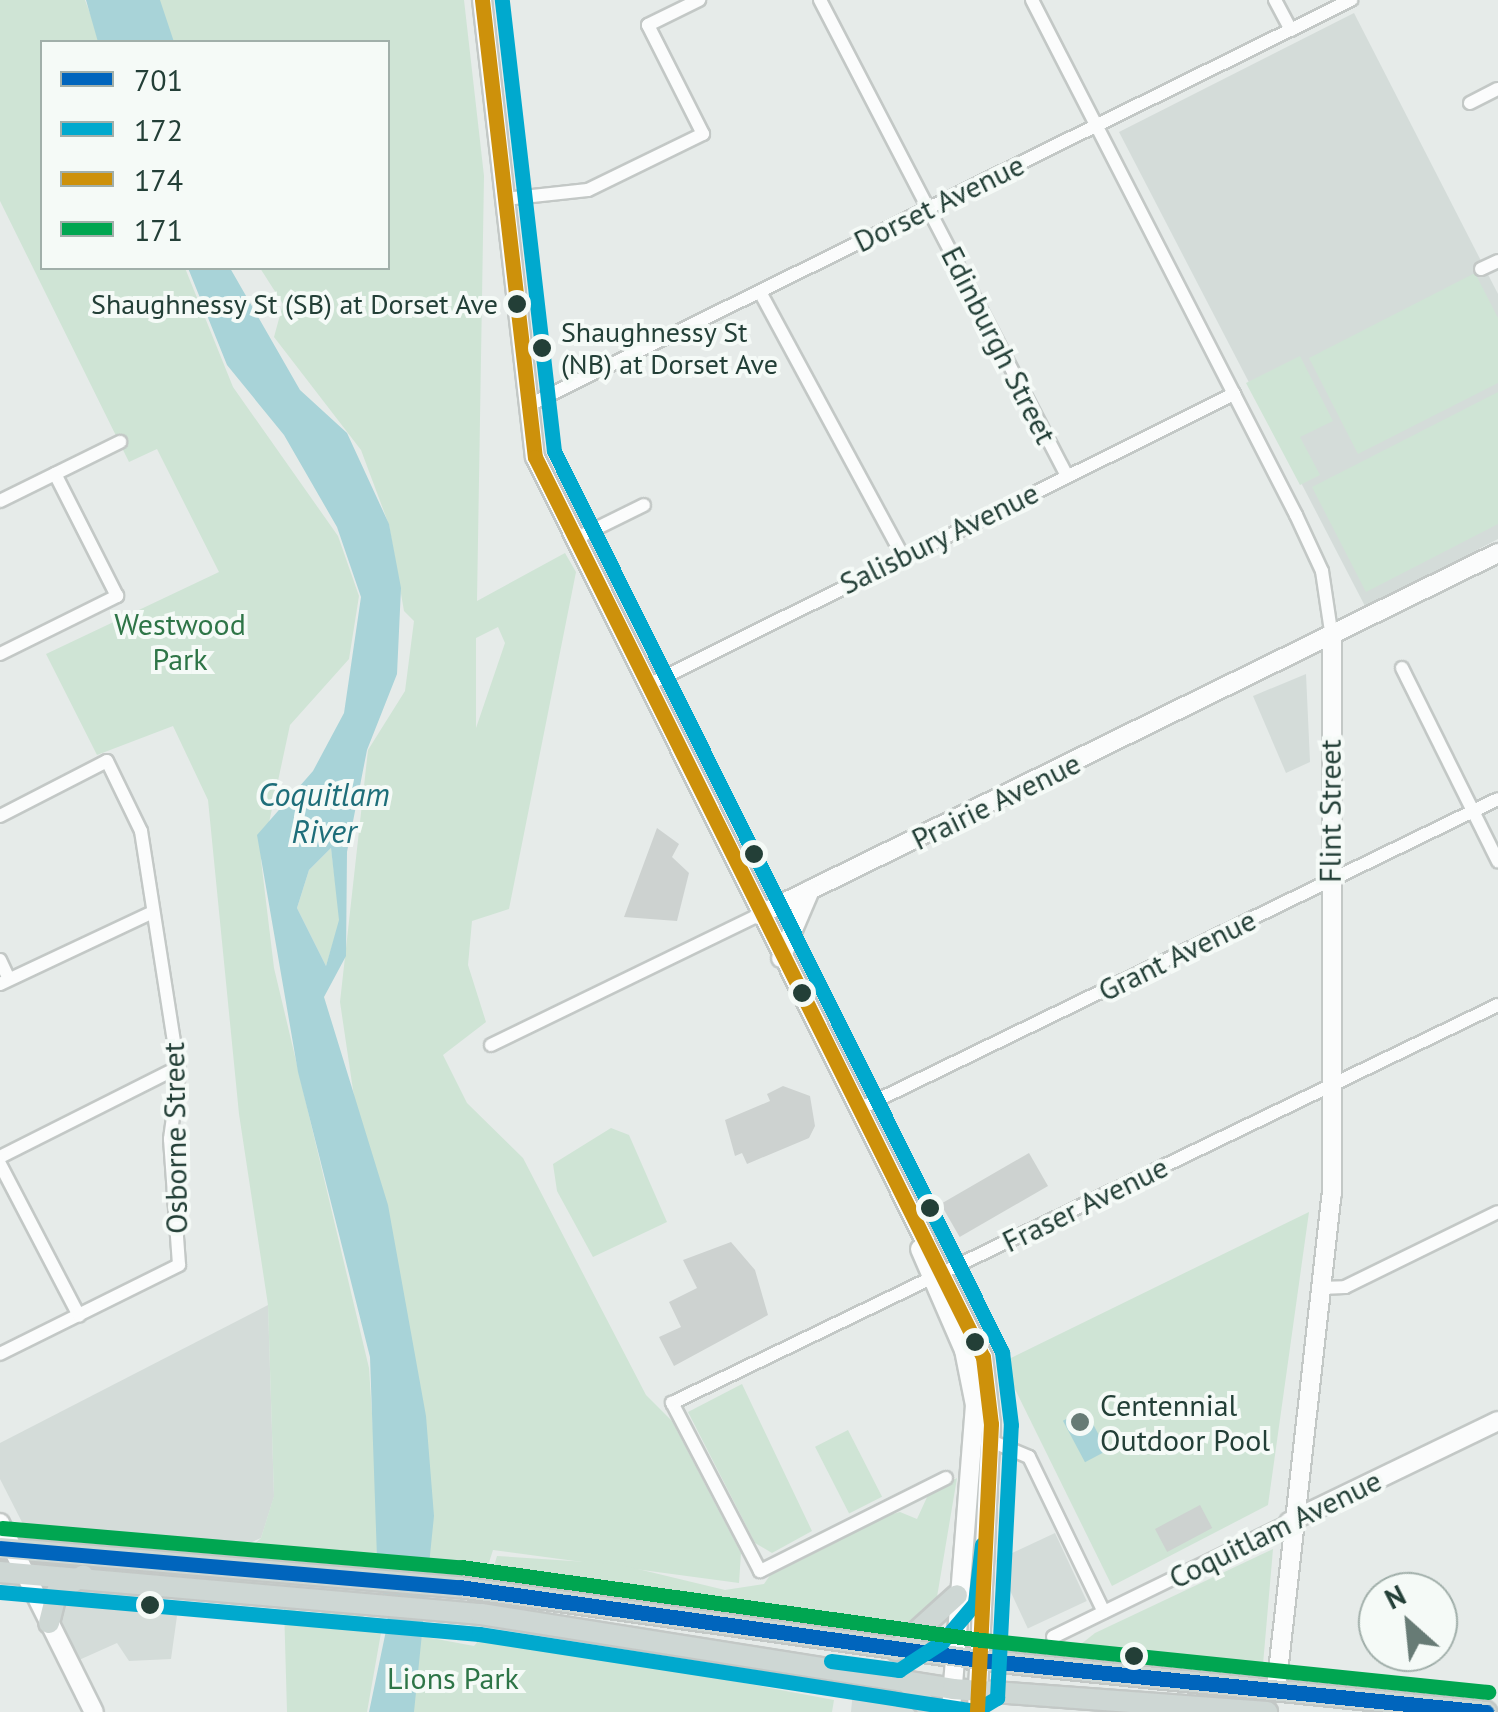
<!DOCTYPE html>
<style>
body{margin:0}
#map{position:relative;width:1498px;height:1712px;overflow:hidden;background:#e6ebe9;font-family:"PT Sans",sans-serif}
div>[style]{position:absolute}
.built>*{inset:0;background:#d4dcd9;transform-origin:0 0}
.green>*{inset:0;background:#cfe4d5;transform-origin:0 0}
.water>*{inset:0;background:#a8d3d8;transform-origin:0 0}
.building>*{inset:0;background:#cdd2d0;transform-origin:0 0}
.roads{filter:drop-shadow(2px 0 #c3c8c6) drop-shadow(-2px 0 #c3c8c6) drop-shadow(0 2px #c3c8c6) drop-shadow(0 -2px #c3c8c6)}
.street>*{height:12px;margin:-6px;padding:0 6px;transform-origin:6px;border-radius:6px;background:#fbfcfc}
.secondary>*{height:18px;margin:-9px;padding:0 9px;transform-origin:9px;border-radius:9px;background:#fbfcfc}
.primary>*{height:20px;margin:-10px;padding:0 10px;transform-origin:10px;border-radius:10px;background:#ced7d4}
.bus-1>*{height:15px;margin:-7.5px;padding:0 7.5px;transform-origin:7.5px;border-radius:7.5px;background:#0065bd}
.bus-2>*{height:15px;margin:-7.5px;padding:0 7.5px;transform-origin:7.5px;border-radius:7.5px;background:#00a9ce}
.bus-3>*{height:15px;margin:-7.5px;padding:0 7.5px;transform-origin:7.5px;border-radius:7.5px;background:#cd910b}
.bus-4>*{height:15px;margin:-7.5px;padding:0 7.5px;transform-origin:7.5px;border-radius:7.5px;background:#00a651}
.dots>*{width:28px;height:28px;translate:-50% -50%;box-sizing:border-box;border:5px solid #f5faf7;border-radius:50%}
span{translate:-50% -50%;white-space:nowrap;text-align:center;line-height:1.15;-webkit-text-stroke:8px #f5faf7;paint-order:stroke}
.bus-label{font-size:28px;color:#233f37}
.right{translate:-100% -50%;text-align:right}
.left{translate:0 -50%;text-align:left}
.street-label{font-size:30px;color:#233f37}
.park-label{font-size:30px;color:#2e7547}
.poi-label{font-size:30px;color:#233f37}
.water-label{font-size:32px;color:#1e6e7a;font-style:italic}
.legend{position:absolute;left:40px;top:40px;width:350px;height:230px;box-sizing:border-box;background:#f5faf7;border:2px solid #a1afaa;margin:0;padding:12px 18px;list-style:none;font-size:30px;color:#233f37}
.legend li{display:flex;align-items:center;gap:20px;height:50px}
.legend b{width:50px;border:2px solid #a1afaa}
.north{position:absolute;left:1358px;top:1572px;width:100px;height:100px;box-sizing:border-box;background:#f5faf7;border:2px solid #a1afaa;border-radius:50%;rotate:333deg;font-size:28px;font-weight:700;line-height:40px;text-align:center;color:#233f37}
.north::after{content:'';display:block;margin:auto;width:35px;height:45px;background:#677b75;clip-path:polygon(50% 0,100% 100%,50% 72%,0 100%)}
</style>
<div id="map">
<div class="built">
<i style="clip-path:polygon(1354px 13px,1498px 294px,1498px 539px,1366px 608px,1119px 132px)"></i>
<i style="clip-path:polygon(1306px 674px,1310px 762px,1286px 773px,1253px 696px)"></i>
<i style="clip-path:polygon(268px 1305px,274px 1497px,261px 1538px,236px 1549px,26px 1530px,0 1479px,0 1443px)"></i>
<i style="left:1055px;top:1533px;width:75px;height:65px;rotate:65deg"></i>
<i style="clip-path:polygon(75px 1588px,151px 1593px,177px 1616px,171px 1659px,129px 1661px,117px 1643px,79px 1660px,59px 1620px,61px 1598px)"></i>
<i style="clip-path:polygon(853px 1690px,900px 1696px,923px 1712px,851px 1712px)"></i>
</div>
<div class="green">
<i style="clip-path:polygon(0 0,85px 0,101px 42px,42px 42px,42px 268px,185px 268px,233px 387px,338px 536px,359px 596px,349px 659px,290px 725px,261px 860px,274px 968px,369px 1368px,382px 1566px,245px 1552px,261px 1538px,274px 1496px,268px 1305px,239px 1114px,208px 800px,173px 726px,97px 755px,46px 654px,219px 572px,157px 449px,129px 462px,0 201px)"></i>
<i style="clip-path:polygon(evenodd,149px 0,464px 0,484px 176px,477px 601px,565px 553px,576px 572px,509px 909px,472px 921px,468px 965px,486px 1022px,443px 1055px,467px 1103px,523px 1158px,646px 1395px,672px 1421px,741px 1553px,739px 1583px,493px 1550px,484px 1578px,424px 1571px,340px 1002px,368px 750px,405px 691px,414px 621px,404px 611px,389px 525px,361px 450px,274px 337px,283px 304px,260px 268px,388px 268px,388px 42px,169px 42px,149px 0,498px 627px,505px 643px,476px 728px,476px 638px,498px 627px)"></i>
<i style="clip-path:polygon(1475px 273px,1498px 318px,1498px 383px,1358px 454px,1309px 358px)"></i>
<i style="clip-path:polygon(1300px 356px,1333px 421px,1300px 437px,1320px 475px,1300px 485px,1246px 383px)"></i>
<i style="clip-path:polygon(1498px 392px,1498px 524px,1366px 592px,1312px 487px)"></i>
<i style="clip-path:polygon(331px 848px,340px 920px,326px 966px,297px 908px,309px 870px)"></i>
<i style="clip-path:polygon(611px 1128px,629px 1135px,667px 1222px,593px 1257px,557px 1191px,553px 1164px)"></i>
<i style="clip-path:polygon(1309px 1212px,1268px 1505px,1112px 1586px,1010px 1379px,1011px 1358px)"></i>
<i style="clip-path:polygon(742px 1384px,812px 1531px,772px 1553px,755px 1543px,688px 1412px)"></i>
<i style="left:848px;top:1430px;width:75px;height:37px;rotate:63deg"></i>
<i style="clip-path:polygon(957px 1478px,937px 1597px,900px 1629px,490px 1579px,497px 1556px,617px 1564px,725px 1590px,764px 1584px,775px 1568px,878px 1518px,900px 1512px,917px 1519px,928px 1495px)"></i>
<i style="clip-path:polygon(1273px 1549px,1262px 1676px,1066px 1656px,1095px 1633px)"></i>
<i style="clip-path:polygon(284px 1606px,316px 1618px,324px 1610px,360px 1613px,381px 1633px,367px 1712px,287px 1712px)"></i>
<i style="clip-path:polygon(410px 1634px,474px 1646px,484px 1634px,834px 1700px,832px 1712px,405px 1712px)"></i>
</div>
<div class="water">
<i style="clip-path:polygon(86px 0,160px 0,174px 42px,98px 42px)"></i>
<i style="clip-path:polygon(evenodd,188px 268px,230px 268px,300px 390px,347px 433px,389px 524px,401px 588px,397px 674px,367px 750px,347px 852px,346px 956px,324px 997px,388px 1205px,426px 1416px,434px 1516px,414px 1712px,369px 1712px,388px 1621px,377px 1558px,370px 1357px,298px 1072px,257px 835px,313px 771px,344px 713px,361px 597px,337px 527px,284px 435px,227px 365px,188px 268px,331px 848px,339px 920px,326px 966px,297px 908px,309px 870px,331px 848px)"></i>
<i style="left:1085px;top:1409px;width:47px;height:25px;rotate:62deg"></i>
</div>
<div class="building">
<i style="clip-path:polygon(657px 828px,679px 844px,672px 857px,689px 873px,677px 921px,624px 917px)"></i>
<i style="clip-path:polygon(783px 1086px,810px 1096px,815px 1126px,809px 1138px,747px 1164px,742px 1153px,735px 1156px,725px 1120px,770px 1101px,767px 1094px)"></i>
<i style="left:1029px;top:1153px;width:38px;height:102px;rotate:60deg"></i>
<i style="clip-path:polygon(731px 1242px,755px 1270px,768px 1315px,674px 1366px,659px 1337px,681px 1327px,669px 1302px,697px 1288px,683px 1260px)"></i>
<i style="left:1200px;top:1505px;width:26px;height:51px;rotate:62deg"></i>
</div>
<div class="roads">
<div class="street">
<i style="left:820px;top:0;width:536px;rotate:62.57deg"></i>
<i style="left:1032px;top:0;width:579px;rotate:62.86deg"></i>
<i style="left:1296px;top:515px;width:62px;rotate:65.1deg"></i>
<i style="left:1322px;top:571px;width:68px;rotate:81.5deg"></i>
<i style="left:1275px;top:0;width:34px;rotate:62deg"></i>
<i style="left:1470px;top:103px;width:31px;rotate:-27deg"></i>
<i style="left:505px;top:199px;width:83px;rotate:-6.2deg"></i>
<i style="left:588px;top:190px;width:128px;rotate:-26deg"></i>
<i style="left:703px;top:134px;width:122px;rotate:-116.8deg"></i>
<i style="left:648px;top:25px;width:57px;rotate:-26.1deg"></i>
<i style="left:1481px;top:269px;width:19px;rotate:-25deg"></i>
<i style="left:760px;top:292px;width:301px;rotate:61.6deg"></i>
<i style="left:527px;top:406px;width:919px;rotate:-26.23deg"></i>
<i style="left:0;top:501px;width:134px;rotate:-26.2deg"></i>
<i style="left:573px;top:540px;width:79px;rotate:-26.2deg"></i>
<i style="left:0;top:654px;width:131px;rotate:-26.4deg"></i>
<i style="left:117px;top:596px;width:137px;rotate:-116.9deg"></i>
<i style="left:1402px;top:668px;width:216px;rotate:63.6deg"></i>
<i style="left:646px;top:686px;width:657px;rotate:-26.41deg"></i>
<i style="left:0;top:816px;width:120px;rotate:-27.2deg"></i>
<i style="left:107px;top:761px;width:78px;rotate:64.1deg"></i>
<i style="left:141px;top:831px;width:246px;rotate:81.1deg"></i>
<i style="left:179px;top:1074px;width:66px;rotate:97.9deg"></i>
<i style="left:170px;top:1139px;width:126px;rotate:85.9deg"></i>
<i style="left:179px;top:1265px;width:200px;rotate:153.6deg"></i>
<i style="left:0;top:960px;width:21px;rotate:65deg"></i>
<i style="left:0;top:984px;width:167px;rotate:-25.2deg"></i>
<i style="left:491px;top:1045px;width:298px;rotate:-25.9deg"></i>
<i style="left:857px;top:1110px;width:712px;rotate:-25.88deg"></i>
<i style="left:0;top:1157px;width:200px;rotate:-26.7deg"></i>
<i style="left:0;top:1164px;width:171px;rotate:62.5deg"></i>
<i style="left:1320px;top:1288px;width:25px;rotate:-2deg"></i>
<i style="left:1345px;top:1287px;width:170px;rotate:-26.1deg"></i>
<i style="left:991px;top:1441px;width:41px;rotate:22.8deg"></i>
<i style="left:1029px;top:1457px;width:172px;rotate:64.2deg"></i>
<i style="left:946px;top:1478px;width:208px;rotate:153.4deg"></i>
<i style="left:760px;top:1571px;width:190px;rotate:-117.6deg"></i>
<i style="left:672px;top:1403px;width:917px;rotate:-25.73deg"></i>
<i style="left:1053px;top:1637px;width:263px;rotate:-26deg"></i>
</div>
<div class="secondary">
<i style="left:482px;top:0;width:460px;rotate:83.4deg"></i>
<i style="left:535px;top:457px;width:1005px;rotate:63.54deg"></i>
<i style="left:983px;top:1357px;width:67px;rotate:83.2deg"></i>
<i style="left:991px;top:1424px;width:288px;rotate:92.8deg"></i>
<i style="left:759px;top:915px;width:823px;rotate:-26.1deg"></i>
<i style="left:781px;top:958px;width:74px;rotate:-66.9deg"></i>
<i style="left:920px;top:1249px;width:110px;rotate:66.5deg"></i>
<i style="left:964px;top:1350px;width:56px;rotate:78.7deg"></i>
<i style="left:975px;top:1405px;width:308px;rotate:94.5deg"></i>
<i style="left:1289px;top:1522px;width:232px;rotate:-25.8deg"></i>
<i style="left:0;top:1523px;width:211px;rotate:63.6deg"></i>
<i style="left:1276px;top:1690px;width:499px;rotate:-83.6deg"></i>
<i style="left:1332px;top:1194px;width:556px;rotate:-90deg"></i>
</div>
<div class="primary">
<i style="left:0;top:1548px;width:461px;rotate:4.9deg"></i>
<i style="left:459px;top:1587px;width:526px;rotate:7.98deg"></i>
<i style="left:980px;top:1660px;width:509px;rotate:5.87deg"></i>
<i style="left:0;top:1572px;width:483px;rotate:5deg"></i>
<i style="left:481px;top:1614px;width:478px;rotate:9deg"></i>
<i style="left:953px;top:1689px;width:315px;rotate:4.2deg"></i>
<i style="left:49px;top:1623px;width:32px;rotate:-76deg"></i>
<i style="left:57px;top:1592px;width:31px;rotate:-32deg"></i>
<i style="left:896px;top:1650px;width:82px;rotate:-42deg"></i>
<i style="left:908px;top:1683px;width:37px;rotate:52deg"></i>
</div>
</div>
<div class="bus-1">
<i style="left:0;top:1548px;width:461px;rotate:4.9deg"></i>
<i style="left:459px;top:1587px;width:526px;rotate:7.98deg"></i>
<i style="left:980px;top:1660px;width:509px;rotate:5.87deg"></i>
</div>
<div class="bus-2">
<i style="left:0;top:1592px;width:481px;rotate:5deg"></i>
<i style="left:479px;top:1634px;width:502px;rotate:8.82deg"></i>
<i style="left:975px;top:1711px;width:26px;rotate:-31deg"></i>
<i style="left:997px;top:1698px;width:273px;rotate:-87.1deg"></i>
<i style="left:1011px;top:1425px;width:74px;rotate:-97deg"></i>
<i style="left:1002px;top:1352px;width:1006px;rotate:-116.44deg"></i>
<i style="left:554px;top:451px;width:454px;rotate:-96.6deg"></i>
<i style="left:831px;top:1661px;width:69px;rotate:7.5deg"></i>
<i style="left:899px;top:1670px;width:51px;rotate:-33.1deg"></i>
<i style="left:942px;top:1642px;width:51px;rotate:-49.8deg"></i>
<i style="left:975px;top:1603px;width:59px;rotate:-83.2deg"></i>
</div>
<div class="bus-3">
<i style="left:482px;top:0;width:460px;rotate:83.4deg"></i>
<i style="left:535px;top:457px;width:1005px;rotate:63.54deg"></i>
<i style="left:983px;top:1357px;width:67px;rotate:83.2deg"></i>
<i style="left:991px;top:1424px;width:288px;rotate:92.8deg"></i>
</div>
<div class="bus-4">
<i style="left:2px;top:1528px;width:461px;rotate:4.9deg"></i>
<i style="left:461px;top:1567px;width:526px;rotate:7.98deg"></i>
<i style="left:982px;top:1640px;width:509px;rotate:5.87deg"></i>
</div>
<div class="dots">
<i style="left:517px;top:304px;background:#233f37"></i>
<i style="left:542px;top:348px;background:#233f37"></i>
<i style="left:754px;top:854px;background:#233f37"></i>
<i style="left:802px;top:993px;background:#233f37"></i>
<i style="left:930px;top:1208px;background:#233f37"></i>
<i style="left:975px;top:1342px;background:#233f37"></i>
<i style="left:1080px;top:1422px;background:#677b75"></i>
<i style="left:150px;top:1605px;background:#233f37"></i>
<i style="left:1134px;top:1656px;background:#233f37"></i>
</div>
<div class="bus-label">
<span class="right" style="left:498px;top:304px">Shaughnessy St (SB) at Dorset Ave</span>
<span class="left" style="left:561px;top:348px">Shaughnessy St<br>(NB) at Dorset Ave</span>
</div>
<div class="street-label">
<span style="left:939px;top:203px;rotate:-26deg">Dorset Avenue</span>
<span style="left:999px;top:345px;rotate:63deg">Edinburgh Street</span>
<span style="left:939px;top:538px;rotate:-26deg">Salisbury Avenue</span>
<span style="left:996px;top:801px;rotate:-26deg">Prairie Avenue</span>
<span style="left:1330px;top:811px;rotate:-90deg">Flint Street</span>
<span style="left:1177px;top:955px;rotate:-26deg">Grant Avenue</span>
<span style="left:175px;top:1138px;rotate:-91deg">Osborne Street</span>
<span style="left:1085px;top:1204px;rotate:-26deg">Fraser Avenue</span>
<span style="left:1275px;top:1529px;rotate:-26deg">Coquitlam Avenue</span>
</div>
<div class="park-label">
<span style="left:180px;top:641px">Westwood<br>Park</span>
<span style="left:453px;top:1678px">Lions Park</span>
</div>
<div class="poi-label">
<span class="left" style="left:1100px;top:1422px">Centennial<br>Outdoor Pool</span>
</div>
<div class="water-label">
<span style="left:324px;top:813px">Coquitlam<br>River</span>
</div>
<ul class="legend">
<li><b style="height:12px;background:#0065bd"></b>701</li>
<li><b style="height:12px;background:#00a9ce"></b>172</li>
<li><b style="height:12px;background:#cd910b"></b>174</li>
<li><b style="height:12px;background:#00a651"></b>171</li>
</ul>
<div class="north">N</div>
</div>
